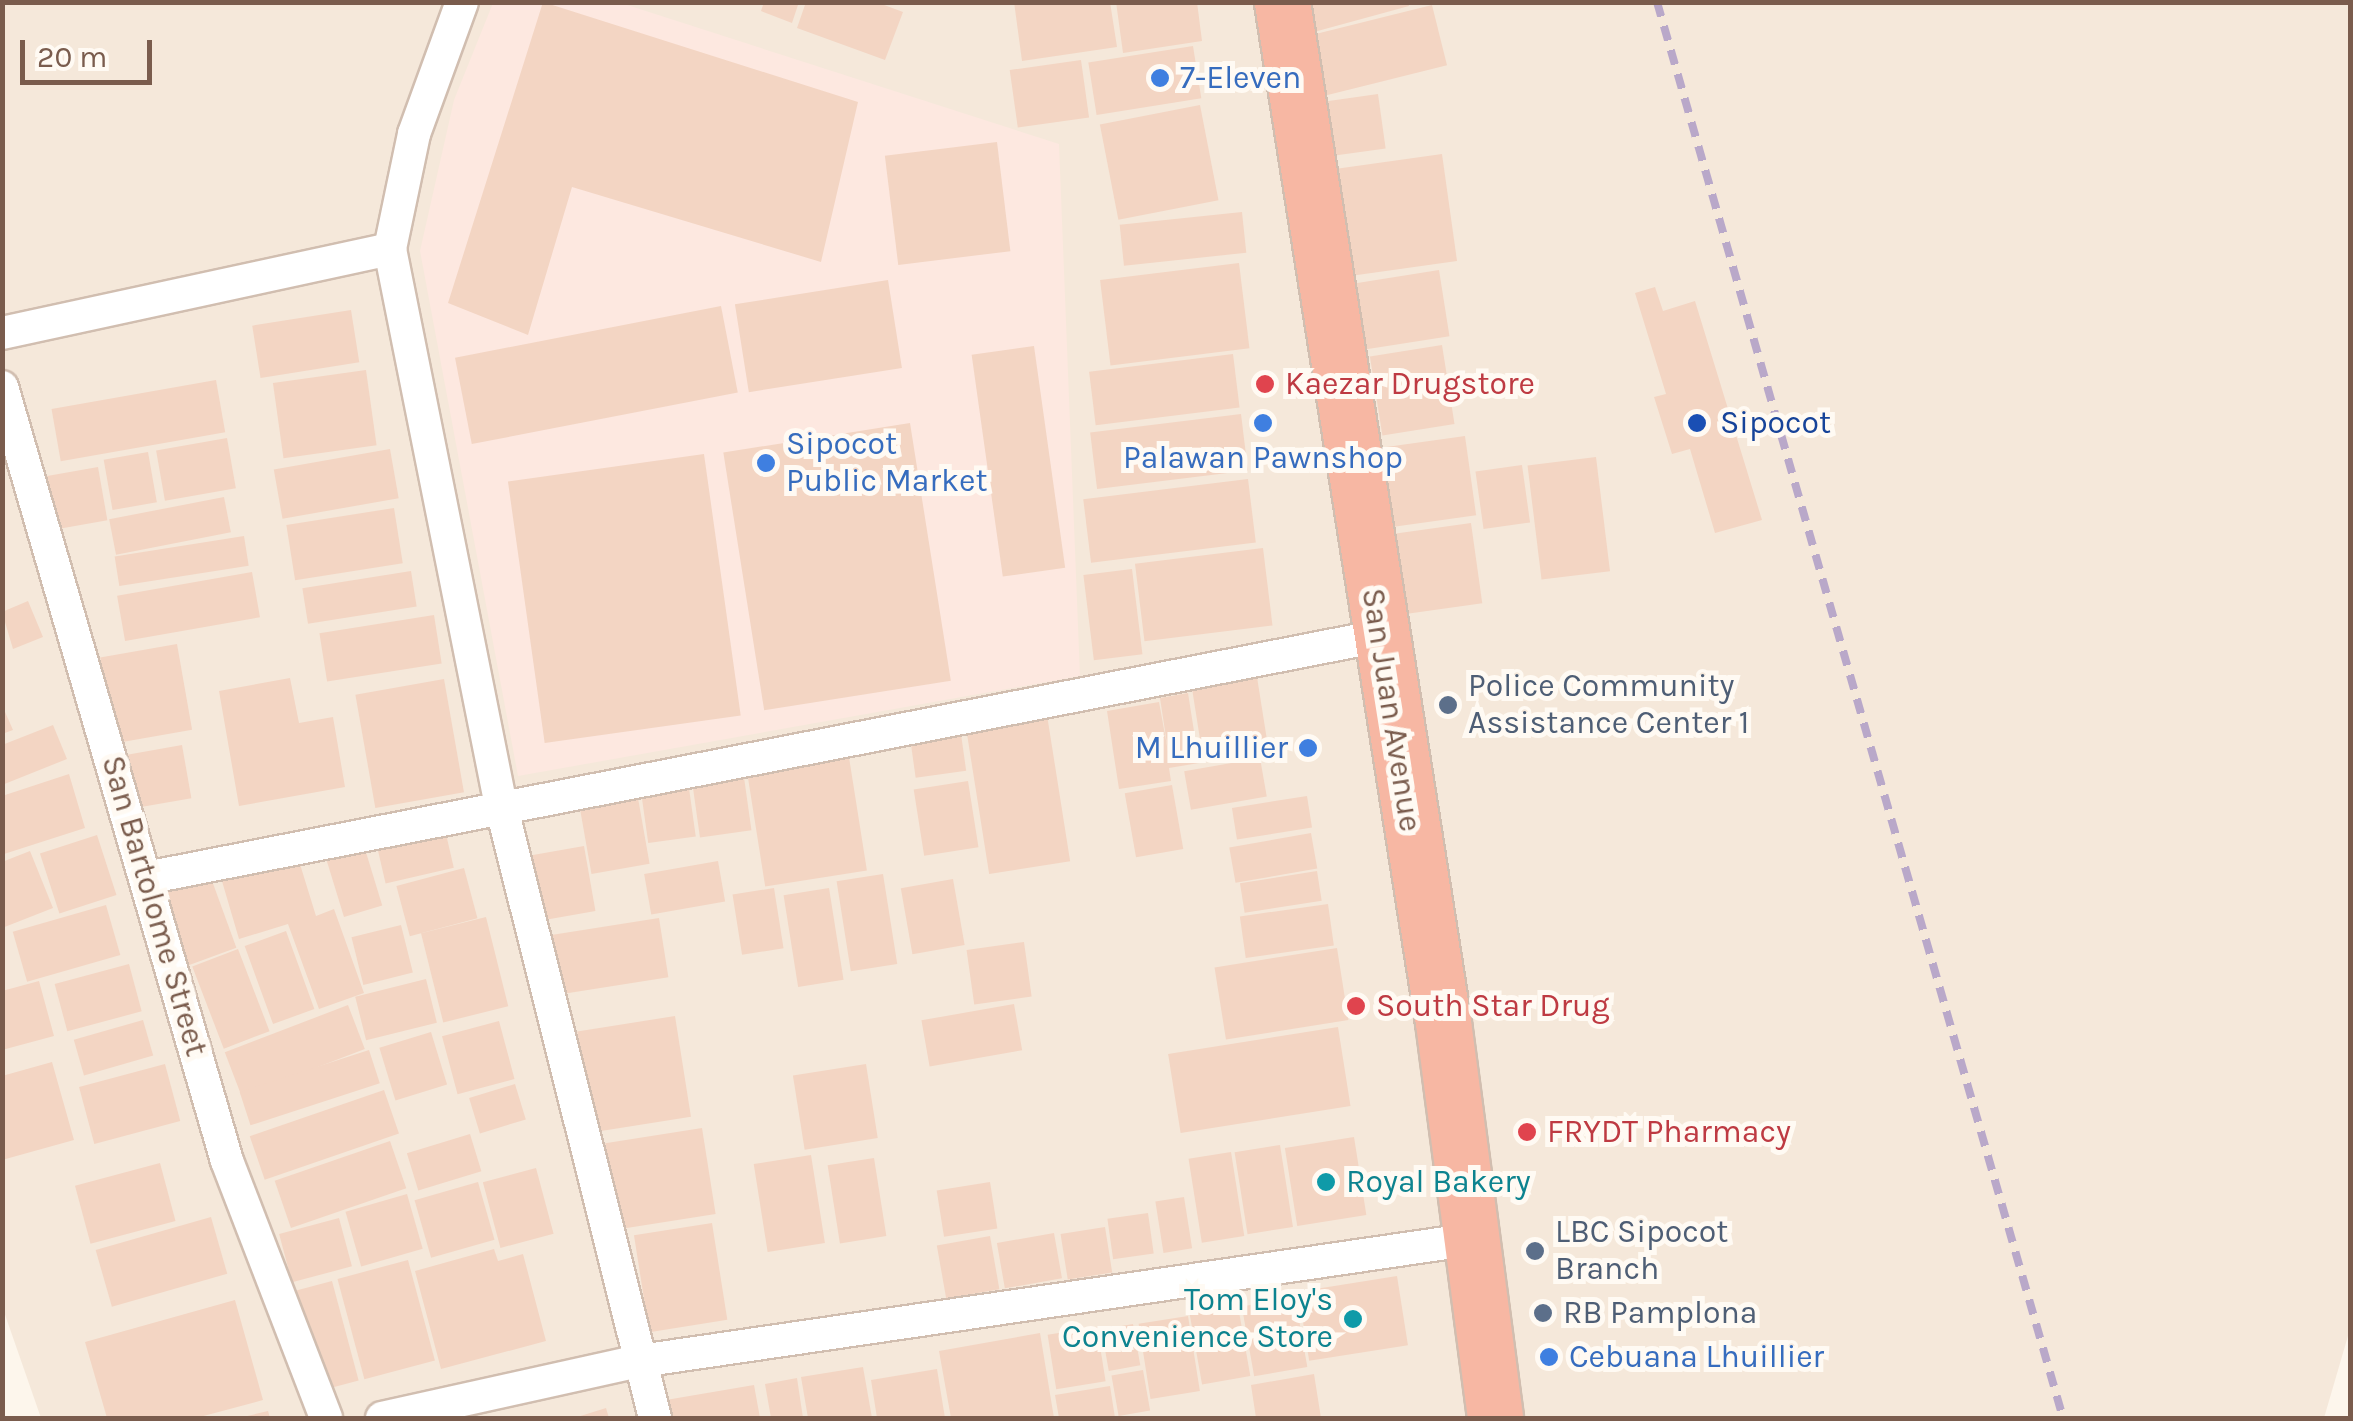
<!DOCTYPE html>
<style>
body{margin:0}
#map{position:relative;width:2353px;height:1421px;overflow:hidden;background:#fdf6ec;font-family:Karla,sans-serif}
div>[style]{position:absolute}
.residential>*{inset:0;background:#f5e8da}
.commercial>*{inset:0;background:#fde8e0}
.building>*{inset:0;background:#f3d5c3;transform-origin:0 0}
.roads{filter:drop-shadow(2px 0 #d1beb0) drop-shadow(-2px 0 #d1beb0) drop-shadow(0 2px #d1beb0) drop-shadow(0 -2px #d1beb0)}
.street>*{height:32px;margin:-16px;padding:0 16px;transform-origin:16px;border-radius:16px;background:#fff}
.highway>*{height:55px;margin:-27.5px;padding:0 27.5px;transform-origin:27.5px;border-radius:27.5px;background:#f7b7a3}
.rail>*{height:8px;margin-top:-4px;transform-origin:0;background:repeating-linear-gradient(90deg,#b9a8c9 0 15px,transparent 0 25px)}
.dots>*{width:28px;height:28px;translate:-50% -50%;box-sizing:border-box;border:5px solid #fffaf3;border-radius:50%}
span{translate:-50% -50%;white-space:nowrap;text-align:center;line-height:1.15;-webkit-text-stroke:10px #fffaf3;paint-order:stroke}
.shop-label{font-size:32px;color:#366cbe}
.left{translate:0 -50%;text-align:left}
.right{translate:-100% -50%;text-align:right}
.health-label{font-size:32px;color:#be3a42}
.transit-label{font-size:32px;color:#164399}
.service-label{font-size:32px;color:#4e5e75}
.street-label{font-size:32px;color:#7a5c4d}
.culture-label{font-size:32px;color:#0d838f}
.frame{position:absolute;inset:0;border:5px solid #7a5c4d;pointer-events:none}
.scale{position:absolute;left:20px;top:40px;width:132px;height:45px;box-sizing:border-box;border:5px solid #7a5c4d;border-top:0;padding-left:12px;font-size:30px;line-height:35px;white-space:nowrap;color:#7a5c4d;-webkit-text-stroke:8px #fffaf3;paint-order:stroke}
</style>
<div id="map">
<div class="residential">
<i style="clip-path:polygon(2px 3px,2350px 3px,2350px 1329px,2324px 1418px,41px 1418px,2px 1306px)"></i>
</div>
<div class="commercial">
<i style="clip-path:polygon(493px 3px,621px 3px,1059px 144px,1080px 676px,518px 776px,420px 251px,454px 100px)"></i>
</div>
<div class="building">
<i style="clip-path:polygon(543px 2px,858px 102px,821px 262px,572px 187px,528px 335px,448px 303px)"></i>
<i style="clip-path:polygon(764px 2px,799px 2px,792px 23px,761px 11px)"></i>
<i style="clip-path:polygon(806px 2px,876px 2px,903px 12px,885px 60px,797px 28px)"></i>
<i style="clip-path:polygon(1014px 2px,1110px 2px,1117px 47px,1022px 61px)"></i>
<i style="clip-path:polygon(1116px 2px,1197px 2px,1202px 41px,1123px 53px)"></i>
<i style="clip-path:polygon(1306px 2px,1408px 2px,1409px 6px,1314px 32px)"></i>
<i style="left:1432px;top:5px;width:62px;height:124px;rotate:76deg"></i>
<i style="left:1193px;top:46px;width:53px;height:106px;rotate:81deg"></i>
<i style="left:1081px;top:60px;width:58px;height:72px;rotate:82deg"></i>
<i style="left:1378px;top:94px;width:55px;height:64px;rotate:82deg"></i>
<i style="left:1200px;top:105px;width:97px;height:102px;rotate:79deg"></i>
<i style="left:997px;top:142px;width:110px;height:113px;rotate:83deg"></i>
<i style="left:1442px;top:154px;width:108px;height:117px;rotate:82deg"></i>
<i style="left:1242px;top:212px;width:41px;height:123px;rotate:84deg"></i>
<i style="left:1239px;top:263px;width:86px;height:140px;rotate:83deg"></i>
<i style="left:1439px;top:270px;width:67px;height:89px;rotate:81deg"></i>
<i style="left:888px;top:280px;width:89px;height:155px;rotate:81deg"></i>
<i style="clip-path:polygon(1655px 287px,1663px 311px,1695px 301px,1762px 520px,1715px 533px,1690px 449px,1672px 454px,1654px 397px,1666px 394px,1635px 293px)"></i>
<i style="left:721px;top:306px;width:88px;height:271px;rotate:79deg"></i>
<i style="left:351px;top:310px;width:53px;height:100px;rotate:81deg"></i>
<i style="left:1442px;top:345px;width:80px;height:73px;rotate:81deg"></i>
<i style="left:1034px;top:346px;width:224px;height:63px;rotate:82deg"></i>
<i style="left:1233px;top:354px;width:54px;height:145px;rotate:83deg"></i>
<i style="left:366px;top:370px;width:76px;height:94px;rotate:82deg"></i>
<i style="left:216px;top:380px;width:53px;height:167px;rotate:80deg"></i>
<i style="left:1241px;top:414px;width:57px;height:152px;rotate:83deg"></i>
<i style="left:910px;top:423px;width:261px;height:189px;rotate:81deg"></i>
<i style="left:1465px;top:436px;width:80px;height:92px;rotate:82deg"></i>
<i style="left:227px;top:438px;width:51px;height:72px;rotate:80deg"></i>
<i style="left:390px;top:449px;width:50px;height:118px;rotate:80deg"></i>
<i style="left:148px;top:452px;width:51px;height:45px;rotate:80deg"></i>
<i style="left:704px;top:454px;width:264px;height:198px;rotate:82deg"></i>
<i style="left:1596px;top:457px;width:115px;height:69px;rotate:83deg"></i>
<i style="left:1522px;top:465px;width:58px;height:47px;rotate:82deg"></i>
<i style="left:98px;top:467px;width:54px;height:53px;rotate:80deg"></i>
<i style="left:1248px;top:479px;width:64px;height:166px;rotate:83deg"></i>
<i style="left:224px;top:497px;width:36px;height:117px;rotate:79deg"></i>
<i style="left:394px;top:508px;width:56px;height:109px;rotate:81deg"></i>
<i style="left:1471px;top:523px;width:81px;height:99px;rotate:82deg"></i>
<i style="left:244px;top:536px;width:30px;height:131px;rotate:81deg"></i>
<i style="left:1263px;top:548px;width:78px;height:129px;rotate:83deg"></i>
<i style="left:1132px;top:569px;width:86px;height:49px;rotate:83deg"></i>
<i style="left:411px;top:571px;width:36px;height:110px;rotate:81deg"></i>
<i style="left:252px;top:572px;width:46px;height:137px;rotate:80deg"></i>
<i style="clip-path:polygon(28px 601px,43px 637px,13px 649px,2px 612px)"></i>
<i style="left:434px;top:615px;width:49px;height:116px;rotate:81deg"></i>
<i style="left:177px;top:644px;width:87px;height:78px;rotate:80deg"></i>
<i style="left:1257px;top:677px;width:74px;height:66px;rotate:81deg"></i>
<i style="clip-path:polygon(290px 678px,299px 723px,333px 717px,345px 787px,239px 806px,219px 691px)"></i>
<i style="left:444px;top:679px;width:115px;height:90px;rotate:80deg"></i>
<i style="clip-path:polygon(1188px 693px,1199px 763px,1169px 768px,1171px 781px,1119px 789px,1107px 711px,1159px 702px,1169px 757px,1160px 698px)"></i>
<i style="clip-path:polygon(2px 705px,13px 730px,2px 734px)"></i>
<i style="left:1047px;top:715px;width:148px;height:82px;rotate:81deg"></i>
<i style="clip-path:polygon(53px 725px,67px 759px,2px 785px,2px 745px)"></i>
<i style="left:961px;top:734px;width:37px;height:51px;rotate:82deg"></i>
<i style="left:182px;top:745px;width:54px;height:57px;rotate:80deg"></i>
<i style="left:848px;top:751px;width:121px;height:103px;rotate:81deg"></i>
<i style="left:1260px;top:758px;width:39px;height:77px;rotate:80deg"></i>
<i style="left:742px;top:763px;width:68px;height:52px;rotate:82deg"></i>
<i style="clip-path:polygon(69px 774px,85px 828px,4px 854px,2px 796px)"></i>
<i style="left:687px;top:774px;width:63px;height:48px;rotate:82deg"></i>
<i style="left:635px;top:781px;width:84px;height:59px;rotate:80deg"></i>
<i style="left:968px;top:781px;width:67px;height:55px;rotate:81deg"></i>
<i style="left:1172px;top:785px;width:65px;height:48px;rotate:80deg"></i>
<i style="left:1307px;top:796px;width:32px;height:76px;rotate:81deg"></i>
<i style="left:443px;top:821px;width:48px;height:70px;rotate:77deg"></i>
<i style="left:1311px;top:833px;width:36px;height:83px;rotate:80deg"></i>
<i style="left:97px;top:835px;width:63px;height:60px;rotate:72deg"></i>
<i style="left:584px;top:846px;width:66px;height:59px;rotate:80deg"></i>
<i style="clip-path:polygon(295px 848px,316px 916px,334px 909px,364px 993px,319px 1009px,288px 924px,239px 939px,219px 871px)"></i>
<i style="left:365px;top:849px;width:59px;height:40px;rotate:73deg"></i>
<i style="clip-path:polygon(30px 851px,53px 908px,2px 928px,2px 862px)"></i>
<i style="left:718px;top:861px;width:41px;height:75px;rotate:80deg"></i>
<i style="left:207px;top:867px;width:86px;height:53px;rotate:70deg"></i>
<i style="left:464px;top:868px;width:52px;height:70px;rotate:75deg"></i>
<i style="left:1317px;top:871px;width:30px;height:78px;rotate:81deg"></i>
<i style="left:883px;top:874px;width:91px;height:47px;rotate:81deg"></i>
<i style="left:953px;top:879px;width:67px;height:53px;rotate:80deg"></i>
<i style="left:774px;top:888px;width:61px;height:42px;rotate:81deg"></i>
<i style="left:829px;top:888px;width:93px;height:46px;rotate:81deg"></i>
<i style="left:1328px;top:904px;width:42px;height:89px;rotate:82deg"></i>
<i style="left:106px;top:905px;width:52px;height:97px;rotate:74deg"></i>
<i style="left:486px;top:917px;width:92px;height:67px;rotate:76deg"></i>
<i style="left:659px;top:918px;width:60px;height:117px;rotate:81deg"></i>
<i style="left:401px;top:925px;width:49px;height:51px;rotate:76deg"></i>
<i style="left:286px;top:931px;width:83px;height:44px;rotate:70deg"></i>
<i style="left:1024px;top:942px;width:55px;height:58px;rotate:82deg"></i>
<i style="left:1337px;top:948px;width:73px;height:124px;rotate:81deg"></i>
<i style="left:238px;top:949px;width:88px;height:49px;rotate:69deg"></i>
<i style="left:129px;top:964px;width:49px;height:77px;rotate:75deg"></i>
<i style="left:426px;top:979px;width:45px;height:73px;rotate:76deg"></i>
<i style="clip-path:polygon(39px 981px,54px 1036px,2px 1050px,2px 991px)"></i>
<i style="left:1014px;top:1004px;width:47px;height:94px;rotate:80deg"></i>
<i style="left:348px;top:1005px;width:47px;height:132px;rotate:69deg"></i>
<i style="left:675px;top:1016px;width:102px;height:99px;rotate:81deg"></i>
<i style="left:143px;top:1020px;width:37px;height:72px;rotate:74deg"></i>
<i style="left:499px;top:1021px;width:60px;height:59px;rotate:75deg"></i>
<i style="left:1338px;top:1027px;width:80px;height:172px;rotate:81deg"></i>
<i style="left:431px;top:1032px;width:55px;height:54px;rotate:73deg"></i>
<i style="left:369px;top:1050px;width:35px;height:136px;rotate:72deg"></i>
<i style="clip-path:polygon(52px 1062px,74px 1140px,2px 1160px,2px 1076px)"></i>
<i style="left:165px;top:1064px;width:59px;height:89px;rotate:75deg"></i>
<i style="left:866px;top:1064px;width:75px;height:74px;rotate:81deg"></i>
<i style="left:515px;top:1084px;width:37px;height:48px;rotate:73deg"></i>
<i style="left:384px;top:1090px;width:46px;height:142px;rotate:71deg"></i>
<i style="left:702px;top:1128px;width:87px;height:98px;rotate:81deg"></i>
<i style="left:470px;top:1134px;width:39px;height:66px;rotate:73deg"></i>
<i style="left:1354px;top:1137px;width:79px;height:70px;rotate:81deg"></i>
<i style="left:390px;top:1141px;width:50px;height:122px;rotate:71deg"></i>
<i style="left:1280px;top:1145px;width:83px;height:46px;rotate:81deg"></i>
<i style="left:1231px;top:1152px;width:85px;height:43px;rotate:81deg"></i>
<i style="left:811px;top:1155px;width:89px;height:58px;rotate:81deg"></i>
<i style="left:874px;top:1158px;width:79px;height:47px;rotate:81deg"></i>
<i style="left:160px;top:1163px;width:60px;height:88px;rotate:75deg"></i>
<i style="left:536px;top:1168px;width:68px;height:55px;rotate:75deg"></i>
<i style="left:478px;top:1182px;width:60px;height:66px;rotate:74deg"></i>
<i style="left:990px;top:1182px;width:47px;height:54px;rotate:81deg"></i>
<i style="left:407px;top:1194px;width:57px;height:64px;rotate:74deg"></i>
<i style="left:1184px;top:1197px;width:52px;height:29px;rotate:81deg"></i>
<i style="left:1148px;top:1213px;width:41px;height:41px;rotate:82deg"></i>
<i style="left:211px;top:1217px;width:59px;height:120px;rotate:74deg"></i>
<i style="left:339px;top:1218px;width:50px;height:62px;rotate:75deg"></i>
<i style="left:712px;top:1223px;width:98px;height:79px;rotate:81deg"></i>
<i style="left:1105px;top:1227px;width:46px;height:45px;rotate:81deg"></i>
<i style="left:1054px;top:1233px;width:46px;height:58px;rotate:80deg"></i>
<i style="left:990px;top:1236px;width:54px;height:54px;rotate:80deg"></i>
<i style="clip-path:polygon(494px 1249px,498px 1261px,523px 1254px,546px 1341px,441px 1369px,415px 1271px)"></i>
<i style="left:408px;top:1260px;width:104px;height:73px;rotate:75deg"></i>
<i style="left:1397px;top:1276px;width:70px;height:100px;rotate:81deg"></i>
<i style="left:332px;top:1281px;width:103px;height:37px;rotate:75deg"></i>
<i style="left:1295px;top:1297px;width:71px;height:54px;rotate:80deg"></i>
<i style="clip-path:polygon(235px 1300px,263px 1400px,196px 1418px,107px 1418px,85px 1342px)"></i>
<i style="left:1238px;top:1306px;width:71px;height:49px;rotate:80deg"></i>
<i style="left:1188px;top:1316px;width:76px;height:50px;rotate:81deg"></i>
<i style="left:1133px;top:1324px;width:42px;height:32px;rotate:80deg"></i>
<i style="left:1097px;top:1327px;width:55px;height:50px;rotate:81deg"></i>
<i style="clip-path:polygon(1040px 1333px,1054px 1418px,951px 1418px,939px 1351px)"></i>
<i style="clip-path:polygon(863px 1367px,872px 1418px,808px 1418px,801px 1377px)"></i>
<i style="clip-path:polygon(937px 1369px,945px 1418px,877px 1418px,871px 1380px)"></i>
<i style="left:1143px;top:1370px;width:41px;height:32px;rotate:80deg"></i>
<i style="clip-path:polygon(1314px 1374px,1321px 1418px,1256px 1418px,1251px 1385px)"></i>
<i style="clip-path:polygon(797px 1378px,803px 1418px,771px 1418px,765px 1384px)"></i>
<i style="clip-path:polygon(754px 1385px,760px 1418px,663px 1418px,660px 1401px)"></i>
<i style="clip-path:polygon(1110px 1386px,1115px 1418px,1059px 1418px,1055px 1395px)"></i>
<i style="clip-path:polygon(606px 1408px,609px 1418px,574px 1418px)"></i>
<i style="clip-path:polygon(268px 1411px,270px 1418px,244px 1418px,243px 1417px)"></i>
</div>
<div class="roads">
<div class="street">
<i style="left:462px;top:2px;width:140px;rotate:110deg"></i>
<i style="left:414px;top:134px;width:117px;rotate:101.8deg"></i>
<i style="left:390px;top:249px;width:563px;rotate:78.73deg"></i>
<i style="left:500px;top:801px;width:636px;rotate:75.9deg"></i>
<i style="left:2px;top:333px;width:397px;rotate:-12.2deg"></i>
<i style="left:2px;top:387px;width:806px;rotate:73.79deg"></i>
<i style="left:227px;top:1161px;width:275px;rotate:68.9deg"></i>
<i style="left:146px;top:878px;width:1257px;rotate:-11.1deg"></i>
<i style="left:382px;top:1418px;width:264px;rotate:-12.5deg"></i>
<i style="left:640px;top:1361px;width:842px;rotate:-8.33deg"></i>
</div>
<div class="highway">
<i style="left:1282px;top:2px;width:1033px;rotate:81.03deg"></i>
<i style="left:1443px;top:1022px;width:399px;rotate:82.5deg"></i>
</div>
</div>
<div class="rail">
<i style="left:1657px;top:2px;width:1473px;rotate:74deg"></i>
</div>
<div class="dots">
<i style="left:1160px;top:78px;background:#3f7fe0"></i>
<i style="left:1265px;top:384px;background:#e0444e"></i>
<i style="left:1263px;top:423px;background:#3f7fe0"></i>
<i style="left:1697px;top:423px;background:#1a4fb4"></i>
<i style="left:766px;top:463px;background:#3f7fe0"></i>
<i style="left:1448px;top:705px;background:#5c6f8a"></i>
<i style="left:1308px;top:748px;background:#3f7fe0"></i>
<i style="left:1356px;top:1006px;background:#e0444e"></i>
<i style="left:1527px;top:1132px;background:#e0444e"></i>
<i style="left:1326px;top:1182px;background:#0f9aa8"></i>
<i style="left:1535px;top:1251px;background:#5c6f8a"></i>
<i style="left:1543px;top:1313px;background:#5c6f8a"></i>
<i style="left:1353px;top:1319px;background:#0f9aa8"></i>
<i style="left:1549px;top:1357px;background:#3f7fe0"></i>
</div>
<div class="shop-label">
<span class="left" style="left:1180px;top:78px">7-Eleven</span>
<span class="left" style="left:786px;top:463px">Sipocot<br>Public Market</span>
<span style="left:1263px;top:458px">Palawan Pawnshop</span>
<span class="right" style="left:1288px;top:748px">M Lhuillier</span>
<span class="left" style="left:1569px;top:1357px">Cebuana Lhuillier</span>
</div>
<div class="health-label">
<span class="left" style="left:1285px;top:384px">Kaezar Drugstore</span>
<span class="left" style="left:1376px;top:1006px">South Star Drug</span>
<span class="left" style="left:1547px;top:1132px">FRYDT Pharmacy</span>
</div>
<div class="transit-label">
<span class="left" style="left:1720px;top:423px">Sipocot</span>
</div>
<div class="service-label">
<span class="left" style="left:1468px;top:705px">Police Community<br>Assistance Center 1</span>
<span class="left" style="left:1555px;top:1251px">LBC Sipocot<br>Branch</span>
<span class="left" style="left:1563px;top:1313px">RB Pamplona</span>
</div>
<div class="street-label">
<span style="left:1391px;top:710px;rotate:81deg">San Juan Avenue</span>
<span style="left:154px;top:906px;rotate:74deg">San Bartolome Street</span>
</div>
<div class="culture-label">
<span class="left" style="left:1346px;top:1182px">Royal Bakery</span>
<span class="right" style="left:1333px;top:1319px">Tom Eloy's<br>Convenience Store</span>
</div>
<div class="frame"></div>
<div class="scale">20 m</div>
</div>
